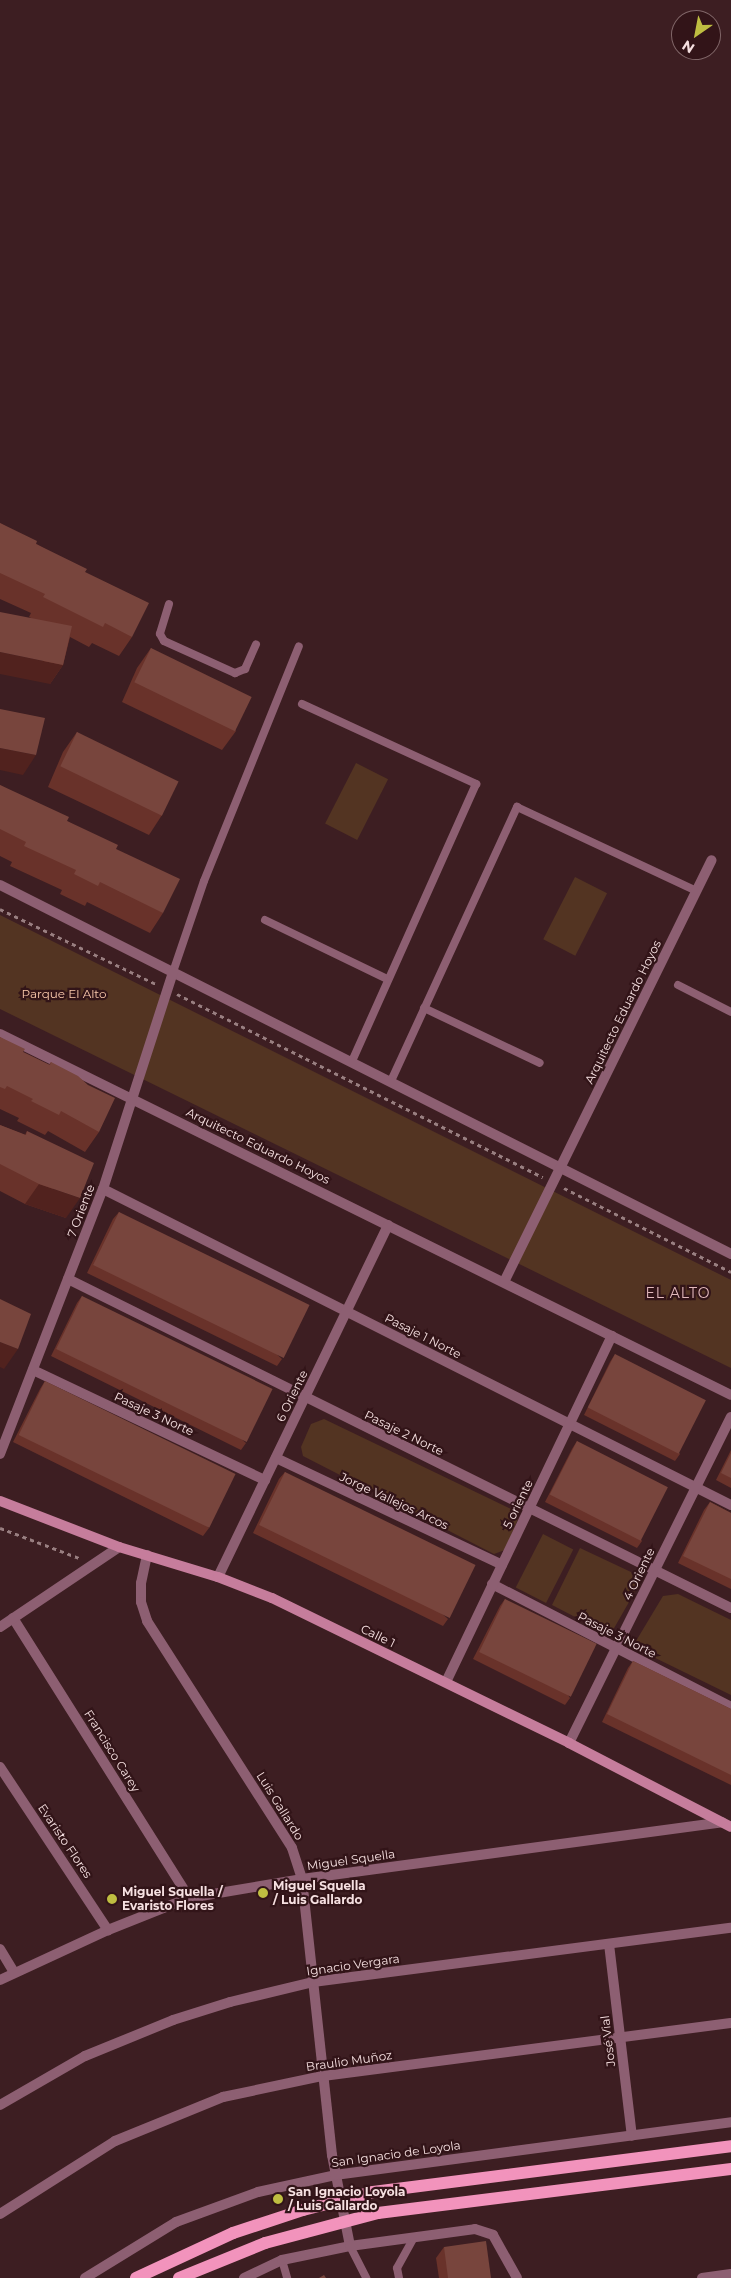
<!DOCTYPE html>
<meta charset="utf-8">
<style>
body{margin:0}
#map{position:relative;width:731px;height:2278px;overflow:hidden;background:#3d1e22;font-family:Montserrat,sans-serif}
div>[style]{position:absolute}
.green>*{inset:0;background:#533422;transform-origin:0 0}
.path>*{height:3px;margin-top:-1.5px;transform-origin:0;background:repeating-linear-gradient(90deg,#997f81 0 4px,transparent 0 8px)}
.lane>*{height:8px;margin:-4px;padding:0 4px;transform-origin:4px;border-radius:4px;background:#8d5f72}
.street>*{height:10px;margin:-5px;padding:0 5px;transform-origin:5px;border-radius:5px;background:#8d5f72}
.secondary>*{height:10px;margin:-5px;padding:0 5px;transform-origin:5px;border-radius:5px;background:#c67d9c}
.primary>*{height:12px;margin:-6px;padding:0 6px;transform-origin:6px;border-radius:6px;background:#f293bc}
.wall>*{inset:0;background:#69322a}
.shaded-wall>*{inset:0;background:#51221e}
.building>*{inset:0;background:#78453d;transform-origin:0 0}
.dots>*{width:14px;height:14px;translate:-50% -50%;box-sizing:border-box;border:2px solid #321418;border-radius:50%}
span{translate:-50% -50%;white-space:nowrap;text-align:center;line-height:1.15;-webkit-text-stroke:4.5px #321418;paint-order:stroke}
.park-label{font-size:12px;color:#fbc9ac}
.street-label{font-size:12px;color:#f6e0e1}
.poi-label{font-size:12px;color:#f6e0e1;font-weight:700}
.left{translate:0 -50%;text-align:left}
.neighbourhood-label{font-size:14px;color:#e3b9bd;letter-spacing:1px}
.north{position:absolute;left:671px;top:10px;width:50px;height:50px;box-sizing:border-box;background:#321418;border:1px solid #806668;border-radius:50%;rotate:213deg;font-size:14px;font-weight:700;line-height:20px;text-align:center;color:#f6e0e1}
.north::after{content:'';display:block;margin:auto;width:18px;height:22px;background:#bfbe41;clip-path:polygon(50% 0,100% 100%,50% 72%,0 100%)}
</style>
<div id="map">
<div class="green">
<i style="left:356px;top:763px;width:36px;height:68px;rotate:27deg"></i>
<i style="left:575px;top:877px;width:36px;height:70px;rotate:27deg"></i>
<i style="clip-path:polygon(0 915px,731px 1280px,731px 1368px,0 1009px)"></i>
<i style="clip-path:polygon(324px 1419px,513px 1510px,518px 1519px,505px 1550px,494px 1554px,303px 1456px,301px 1447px,311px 1424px)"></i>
<i style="left:543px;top:1534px;width:34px;height:60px;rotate:27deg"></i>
<i style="clip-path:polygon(580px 1548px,631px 1572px,637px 1588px,613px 1630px,602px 1631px,552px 1605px)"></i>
<i style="clip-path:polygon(678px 1594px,731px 1620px,731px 1695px,641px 1651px,636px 1641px,663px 1596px)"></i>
</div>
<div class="path">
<i style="left:0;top:909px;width:173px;rotate:25.7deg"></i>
<i style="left:177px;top:994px;width:409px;rotate:26.6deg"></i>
<i style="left:564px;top:1188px;width:187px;rotate:26.7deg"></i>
<i style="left:0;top:1528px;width:85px;rotate:20.8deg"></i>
</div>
<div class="lane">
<i style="left:169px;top:604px;width:31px;rotate:107deg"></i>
<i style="left:160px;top:634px;width:8px;rotate:60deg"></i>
<i style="left:164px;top:641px;width:78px;rotate:24.3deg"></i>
<i style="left:235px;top:673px;width:11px;rotate:-22deg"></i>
<i style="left:245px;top:669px;width:27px;rotate:-66deg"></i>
<i style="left:302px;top:704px;width:192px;rotate:24.7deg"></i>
<i style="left:476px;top:784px;width:303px;rotate:114.1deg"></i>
<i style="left:265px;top:920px;width:136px;rotate:25.8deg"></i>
<i style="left:173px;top:972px;width:96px;rotate:-71.2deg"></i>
<i style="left:204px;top:881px;width:253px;rotate:-68deg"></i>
<i style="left:678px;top:985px;width:59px;rotate:27deg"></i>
<i style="left:424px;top:1008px;width:128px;rotate:25.4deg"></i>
<i style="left:391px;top:1081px;width:302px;rotate:-65.3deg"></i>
<i style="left:517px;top:807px;width:198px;rotate:25.1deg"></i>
<i style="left:350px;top:2246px;width:36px;rotate:63deg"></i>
<i style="left:282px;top:2260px;width:19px;rotate:74deg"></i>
<i style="left:399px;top:2278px;width:10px;rotate:-101deg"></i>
<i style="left:397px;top:2268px;width:33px;rotate:-61deg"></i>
</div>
<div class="street">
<i style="left:0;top:885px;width:819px;rotate:26.78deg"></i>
<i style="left:0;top:1034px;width:815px;rotate:26.28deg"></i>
<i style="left:103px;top:1189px;width:703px;rotate:26.71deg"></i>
<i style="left:68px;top:1279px;width:740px;rotate:26.39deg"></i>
<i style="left:504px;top:1282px;width:470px;rotate:-63.8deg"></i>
<i style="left:33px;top:1370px;width:257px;rotate:25.4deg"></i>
<i style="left:0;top:1454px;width:284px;rotate:-68.8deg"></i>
<i style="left:103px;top:1189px;width:228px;rotate:-72.1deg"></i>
<i style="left:276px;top:1458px;width:250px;rotate:25.3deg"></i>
<i style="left:147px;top:1555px;width:29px;rotate:102deg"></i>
<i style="left:141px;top:1583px;width:19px;rotate:90deg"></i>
<i style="left:141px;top:1602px;width:20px;rotate:72deg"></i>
<i style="left:147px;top:1621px;width:269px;rotate:57.4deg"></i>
<i style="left:292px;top:1848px;width:33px;rotate:72deg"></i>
<i style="left:302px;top:1879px;width:278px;rotate:83.8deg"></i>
<i style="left:332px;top:2155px;width:93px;rotate:78.8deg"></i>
<i style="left:218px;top:1577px;width:391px;rotate:-64.2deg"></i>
<i style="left:492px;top:1584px;width:269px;rotate:27.2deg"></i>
<i style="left:13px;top:1618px;width:331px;rotate:57.8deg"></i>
<i style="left:0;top:1627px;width:143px;rotate:-33.9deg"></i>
<i style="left:446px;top:1682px;width:384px;rotate:-64.4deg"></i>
<i style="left:569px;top:1743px;width:364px;rotate:-63.6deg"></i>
<i style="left:0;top:1767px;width:196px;rotate:56.5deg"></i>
<i style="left:609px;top:1944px;width:193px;rotate:83.2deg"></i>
<i style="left:0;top:1949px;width:27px;rotate:59deg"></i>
<i style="left:0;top:1980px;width:119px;rotate:-24.8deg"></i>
<i style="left:108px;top:1930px;width:87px;rotate:-21.6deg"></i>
<i style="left:189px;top:1898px;width:115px;rotate:-9.5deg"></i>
<i style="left:302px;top:1879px;width:424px;rotate:-7.7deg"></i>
<i style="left:0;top:2105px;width:98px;rotate:-30deg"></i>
<i style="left:85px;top:2056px;width:95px;rotate:-22.2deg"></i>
<i style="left:173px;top:2020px;width:60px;rotate:-17.5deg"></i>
<i style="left:230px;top:2002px;width:85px;rotate:-13.5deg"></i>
<i style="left:313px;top:1982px;width:421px;rotate:-7.4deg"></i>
<i style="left:0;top:2214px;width:136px;rotate:-32.4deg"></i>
<i style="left:115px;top:2141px;width:117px;rotate:-22.2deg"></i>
<i style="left:223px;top:2097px;width:102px;rotate:-11.9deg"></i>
<i style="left:323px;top:2076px;width:411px;rotate:-7.4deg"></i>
<i style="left:85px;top:2278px;width:107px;rotate:-31.6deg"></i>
<i style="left:176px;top:2222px;width:87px;rotate:-20.1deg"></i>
<i style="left:258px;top:2192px;width:79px;rotate:-12.4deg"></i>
<i style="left:335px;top:2175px;width:400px;rotate:-7.6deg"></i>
<i style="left:244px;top:2278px;width:42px;rotate:-25.3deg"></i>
<i style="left:282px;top:2260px;width:69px;rotate:-11.6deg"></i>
<i style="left:350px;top:2246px;width:126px;rotate:-7.7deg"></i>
<i style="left:475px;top:2229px;width:19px;rotate:18deg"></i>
<i style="left:493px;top:2235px;width:49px;rotate:60.8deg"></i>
<i style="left:702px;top:2278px;width:29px;rotate:-8deg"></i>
</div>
<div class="secondary">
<i style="left:0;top:1501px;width:128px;rotate:21.1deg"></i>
<i style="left:119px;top:1547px;width:103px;rotate:16.9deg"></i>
<i style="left:218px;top:1577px;width:58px;rotate:21.3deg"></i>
<i style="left:272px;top:1598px;width:331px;rotate:26deg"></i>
<i style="left:569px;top:1743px;width:182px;rotate:27.4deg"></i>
</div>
<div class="primary">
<i style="left:136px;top:2278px;width:107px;rotate:-24.9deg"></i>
<i style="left:233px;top:2233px;width:74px;rotate:-18.2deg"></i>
<i style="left:303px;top:2210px;width:72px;rotate:-14.4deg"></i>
<i style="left:373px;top:2192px;width:361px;rotate:-7.3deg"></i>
<i style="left:179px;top:2278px;width:93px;rotate:-22.1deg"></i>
<i style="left:265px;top:2243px;width:117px;rotate:-14.9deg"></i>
<i style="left:378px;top:2213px;width:356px;rotate:-7.1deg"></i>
</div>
<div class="wall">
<i style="clip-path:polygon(0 523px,85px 572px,132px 637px,119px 656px,92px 643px,89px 647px,70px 637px,63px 665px,50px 684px,31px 618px,29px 617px,31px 613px,0 599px)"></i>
<i style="clip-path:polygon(151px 648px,236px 731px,222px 750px,122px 702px,137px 668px)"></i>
<i style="clip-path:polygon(77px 732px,162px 815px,149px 835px,48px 787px,63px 752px)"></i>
<i style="clip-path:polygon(0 785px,67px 821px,116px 849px,163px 913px,150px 933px,87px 902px,85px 906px,60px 894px,62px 890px,10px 866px,12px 862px,0 856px)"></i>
<i style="clip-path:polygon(0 1037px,23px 1052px,49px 1065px,51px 1062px,99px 1132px,85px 1152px,48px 1131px,45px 1135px,17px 1121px,19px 1118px,0 1109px)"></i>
<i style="clip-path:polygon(0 1125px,25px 1135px,27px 1131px,66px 1218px,25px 1204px,0 1191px)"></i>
<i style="clip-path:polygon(119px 1212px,282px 1359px,277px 1366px,87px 1273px,113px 1219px)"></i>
<i style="clip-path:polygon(82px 1296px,246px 1443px,241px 1450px,51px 1356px,77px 1303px)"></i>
<i style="clip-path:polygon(615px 1354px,680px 1454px,675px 1461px,584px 1415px,610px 1362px)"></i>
<i style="clip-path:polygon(45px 1381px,209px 1528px,203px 1536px,13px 1442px,40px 1389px)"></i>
<i style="clip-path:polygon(577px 1441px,642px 1541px,637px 1548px,545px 1502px,572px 1449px)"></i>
<i style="clip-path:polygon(731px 1450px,731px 1488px,716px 1480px)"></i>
<i style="clip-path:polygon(285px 1472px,448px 1619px,443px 1626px,253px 1533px,279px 1479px)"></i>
<i style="clip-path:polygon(710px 1502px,731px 1513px,731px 1589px,678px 1563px,704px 1510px)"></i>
<i style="clip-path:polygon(505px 1599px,570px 1698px,565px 1705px,473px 1659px,500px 1606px)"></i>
<i style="clip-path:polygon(633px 1661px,731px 1709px,731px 1785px,602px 1722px,628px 1668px)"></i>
<i style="clip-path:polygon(444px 2247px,491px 2278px,439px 2278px,436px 2258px)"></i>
</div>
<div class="shaded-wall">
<i style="clip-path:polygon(0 652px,63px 665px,50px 684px,0 674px)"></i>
<i style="clip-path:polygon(0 748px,36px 755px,23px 775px,0 770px)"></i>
<i style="clip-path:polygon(39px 1184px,80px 1198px,66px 1218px,25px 1204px)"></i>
<i style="clip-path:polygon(0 1342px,18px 1349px,4px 1369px,0 1367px)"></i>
</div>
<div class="building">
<i style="clip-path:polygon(0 523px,37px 541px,36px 544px,87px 569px,85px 572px,149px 603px,132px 637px,105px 623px,103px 627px,43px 597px,45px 594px,0 573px)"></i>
<i style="clip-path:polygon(0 612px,72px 626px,63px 665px,0 652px)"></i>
<i style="left:151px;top:648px;width:112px;height:38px;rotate:26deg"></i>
<i style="clip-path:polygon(0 709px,45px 718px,36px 755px,0 748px)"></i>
<i style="left:77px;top:732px;width:113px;height:38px;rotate:26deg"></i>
<i style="clip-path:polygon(0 785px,69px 817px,67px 821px,118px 845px,116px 849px,180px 879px,163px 913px,100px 882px,98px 886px,74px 874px,76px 870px,24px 846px,26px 842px,0 829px)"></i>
<i style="clip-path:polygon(0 1037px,25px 1049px,23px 1052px,50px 1065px,51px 1062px,78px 1076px,88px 1085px,115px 1098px,99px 1132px,61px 1111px,59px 1115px,31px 1101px,33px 1099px,7px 1086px,5px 1089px,0 1087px)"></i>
<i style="clip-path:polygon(0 1125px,26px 1135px,27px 1131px,94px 1163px,80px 1198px,39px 1184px,0 1164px)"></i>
<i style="left:119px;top:1212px;width:212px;height:59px;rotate:26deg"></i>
<i style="left:82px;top:1296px;width:212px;height:59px;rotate:26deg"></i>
<i style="clip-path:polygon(0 1299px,31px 1314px,18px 1349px,0 1342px)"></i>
<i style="left:615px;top:1354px;width:102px;height:60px;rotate:27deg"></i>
<i style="left:45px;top:1381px;width:212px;height:60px;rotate:26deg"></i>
<i style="left:577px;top:1441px;width:102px;height:60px;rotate:27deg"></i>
<i style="clip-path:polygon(731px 1453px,731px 1478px,721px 1473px)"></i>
<i style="left:285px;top:1472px;width:212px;height:59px;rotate:26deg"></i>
<i style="clip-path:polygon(710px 1502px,731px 1513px,731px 1579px,683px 1556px)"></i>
<i style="left:505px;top:1599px;width:102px;height:59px;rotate:26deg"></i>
<i style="clip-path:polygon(633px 1661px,731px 1709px,731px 1775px,607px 1714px)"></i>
<i style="clip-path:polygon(486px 2241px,491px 2278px,448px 2278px,444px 2247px)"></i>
<i style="clip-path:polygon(324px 2275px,326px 2278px,319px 2278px)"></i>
</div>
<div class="dots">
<i style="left:263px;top:1893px;background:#bfbe41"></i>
<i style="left:112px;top:1899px;background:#bfbe41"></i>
<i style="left:278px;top:2199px;background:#bfbe41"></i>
</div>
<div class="park-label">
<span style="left:64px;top:994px">Parque El Alto</span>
</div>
<div class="street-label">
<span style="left:623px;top:1012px;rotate:-64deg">Arquitecto Eduardo Hoyos</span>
<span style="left:258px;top:1146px;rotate:26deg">Arquitecto Eduardo Hoyos</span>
<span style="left:81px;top:1211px;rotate:-69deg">7 Oriente</span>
<span style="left:423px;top:1336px;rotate:27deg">Pasaje 1 Norte</span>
<span style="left:292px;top:1396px;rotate:-64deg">6 Oriente</span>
<span style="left:154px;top:1414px;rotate:25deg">Pasaje 3 Norte</span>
<span style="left:404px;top:1433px;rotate:26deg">Pasaje 2 Norte</span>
<span style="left:394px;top:1501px;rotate:25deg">Jorge Vallejos Arcos</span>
<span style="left:518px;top:1504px;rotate:-64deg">5 oriente</span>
<span style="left:639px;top:1574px;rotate:-64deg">4 Oriente</span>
<span style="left:617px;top:1635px;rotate:27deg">Pasaje 3 Norte</span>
<span style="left:378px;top:1636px;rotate:26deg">Calle 1</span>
<span style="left:112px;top:1751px;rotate:58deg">Francisco Carey</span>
<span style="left:280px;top:1806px;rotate:58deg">Luis Gallardo</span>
<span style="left:65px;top:1841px;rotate:56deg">Evaristo Flores</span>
<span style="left:351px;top:1860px;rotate:-8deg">Miguel Squella</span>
<span style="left:353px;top:1965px;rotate:-8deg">Ignacio Vergara</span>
<span style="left:608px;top:2041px;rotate:-97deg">José Vial</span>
<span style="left:349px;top:2061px;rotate:-8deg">Braulio Muñoz</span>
<span style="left:396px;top:2154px;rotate:-8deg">San Ignacio de Loyola</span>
</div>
<div class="poi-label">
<span class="left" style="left:273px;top:1893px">Miguel Squella<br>/ Luis Gallardo</span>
<span class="left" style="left:122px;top:1899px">Miguel Squella /<br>Evaristo Flores</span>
<span class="left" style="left:288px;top:2199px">San Ignacio Loyola<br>/ Luis Gallardo</span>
</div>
<div class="neighbourhood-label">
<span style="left:678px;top:1293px">EL ALTO</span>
</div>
<div class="north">N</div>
</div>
